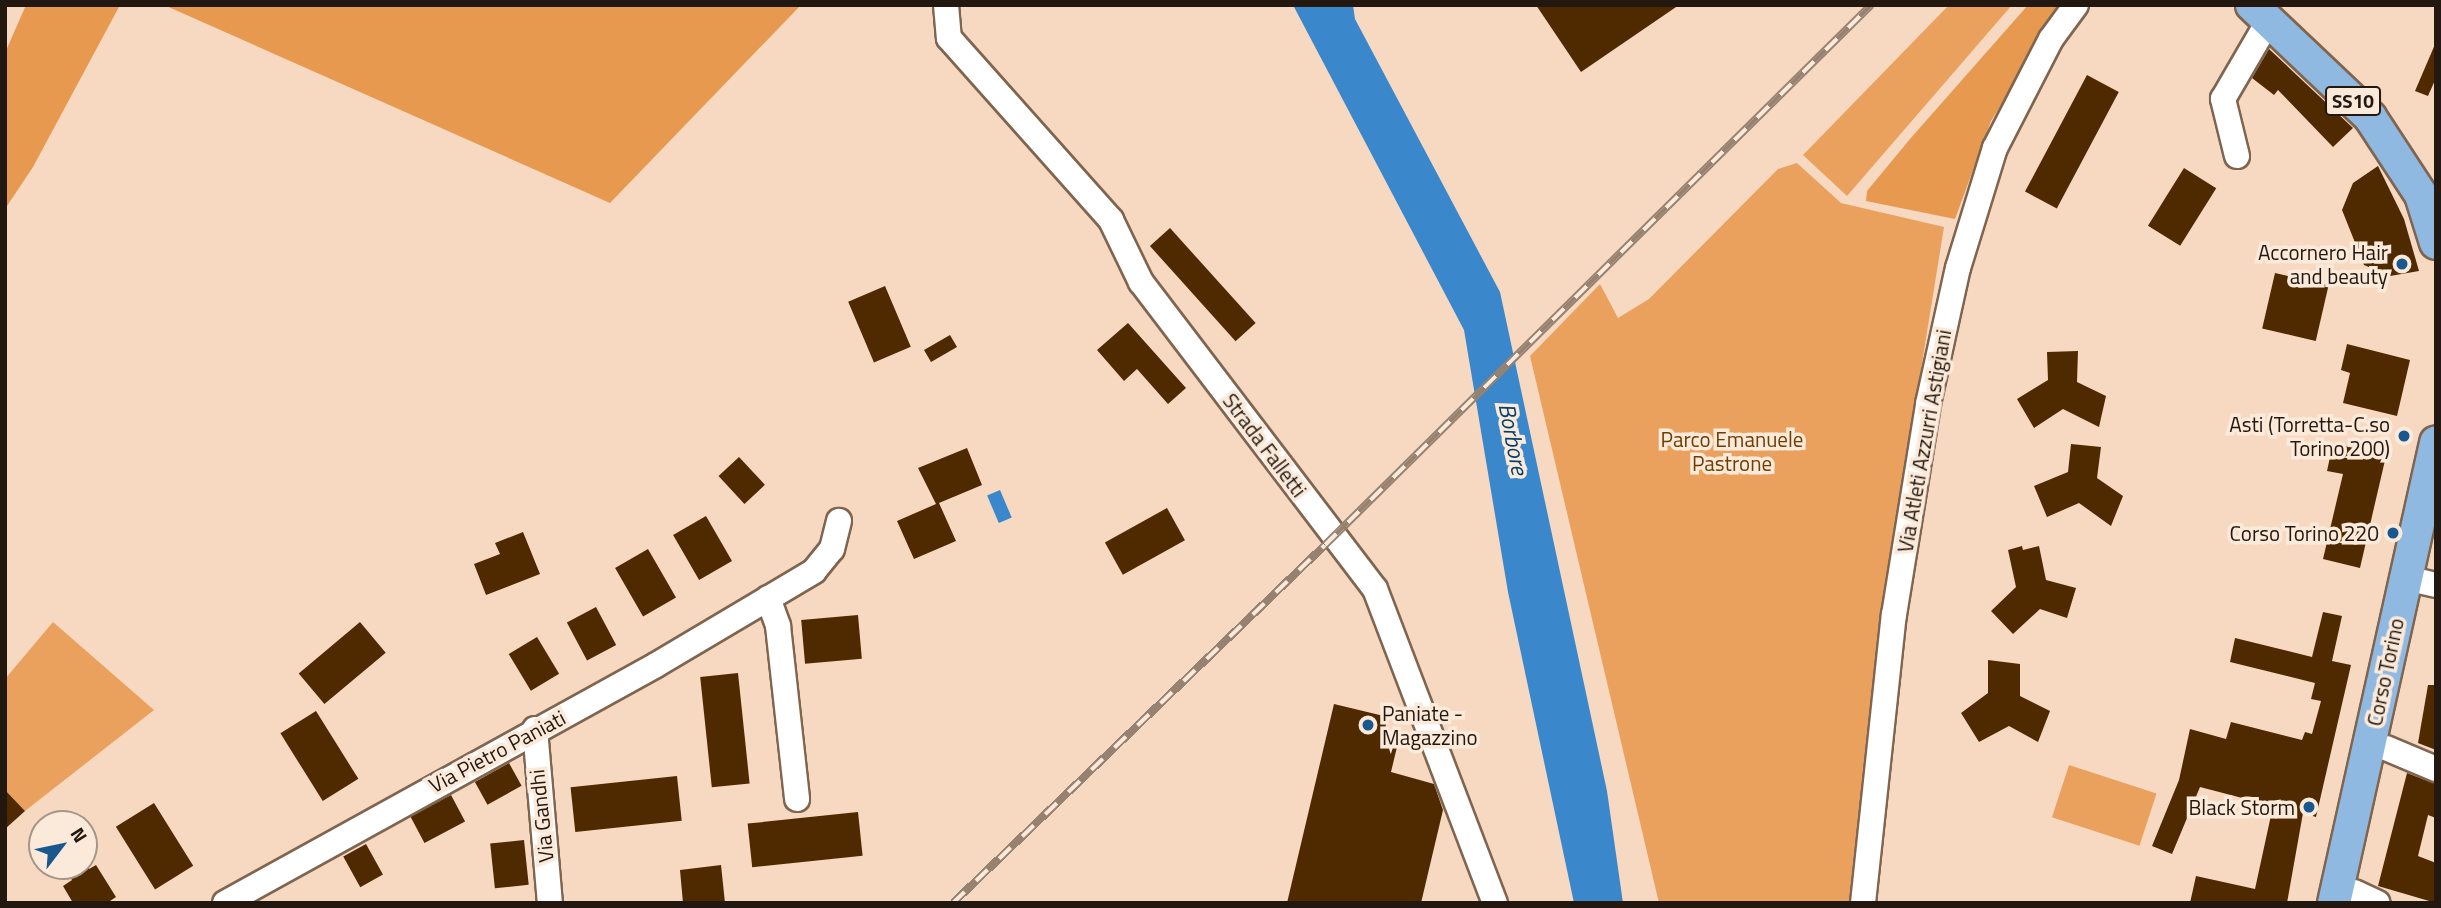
<!DOCTYPE html>
<style>
body{margin:0}
#map{position:relative;width:2441px;height:908px;overflow:hidden;background:#f7d9c1;font-family:"Titillium Web",sans-serif}
div>[style]{position:absolute}
.green>*{inset:0;background:#eba15e;transform-origin:0 0}
.forest>*{inset:0;background:#e79950}
.water>*{inset:0;background:#3a87cc;transform-origin:0 0}
.building>*{inset:0;background:#4f2900;transform-origin:0 0}
.roads{filter:drop-shadow(2px 0 #7f654f) drop-shadow(-2px 0 #7f654f) drop-shadow(0 2px #7f654f) drop-shadow(0 -2px #7f654f)}
.minor>*{height:24px;margin:-12px;padding:0 12px;transform-origin:12px;border-radius:12px;background:#fff}
.major>*{height:32px;margin:-16px;padding:0 16px;transform-origin:16px;border-radius:16px;background:#8fb9e0}
.rail>*{height:8px;margin-top:-4px;transform-origin:0;background:repeating-linear-gradient(90deg,#fbe9da 0 16px,#978271 0 32px);box-sizing:border-box;border-block:2px solid #978271}
.dots>*{width:19px;height:19px;translate:-50% -50%;box-sizing:border-box;border:4px solid #fbe9da;border-radius:50%}
span{translate:-50% -50%;white-space:nowrap;text-align:center;line-height:1.15;-webkit-text-stroke:7px #fbe9da;paint-order:stroke}
.shield-label span{padding:2px 5px;background:#fbe9da;border:2px solid;border-radius:5px;-webkit-text-stroke-width:0}
.shield-label{font-size:19px;color:#22180f;font-weight:700}
.poi-label{font-size:21px;color:#22180f}
.right{translate:-100% -50%;text-align:right}
.left{translate:0 -50%;text-align:left}
.park-label{font-size:21px;color:#703d00}
.street-label{font-size:21px;color:#22180f}
.water-label{font-size:23px;color:#043f6c;font-style:italic}
.frame{position:absolute;inset:0;border:7px solid #22180f;pointer-events:none}
.north{position:absolute;left:28px;top:810px;width:70px;height:70px;box-sizing:border-box;background:#fbe9da;border:2px solid #a49589;border-radius:50%;rotate:58deg;font-size:19px;font-weight:700;line-height:28px;text-align:center;color:#22180f}
.north::after{content:'';display:block;margin:auto;width:24px;height:32px;background:#19588e;clip-path:polygon(50% 0,100% 100%,50% 72%,0 100%)}
</style>
<div id="map">
<div class="green">
<i style="clip-path:polygon(1949px 5px,2012px 5px,1847px 196px,1803px 155px)"></i>
<i style="clip-path:polygon(1797px 163px,1841px 203px,1944px 227px,1886px 586px,1850px 903px,1659px 903px,1530px 356px,1600px 284px,1618px 318px,1649px 299px,1778px 169px)"></i>
<i style="clip-path:polygon(53px 622px,154px 710px,25px 811px,5px 790px,5px 679px)"></i>
<i style="left:2069px;top:765px;width:92px;height:55px;rotate:18deg"></i>
</div>
<div class="forest">
<i style="clip-path:polygon(26px 5px,120px 5px,33px 167px,5px 209px,5px 53px)"></i>
<i style="clip-path:polygon(164px 5px,801px 5px,610px 203px)"></i>
<i style="clip-path:polygon(2028px 5px,2063px 5px,1991px 121px,1955px 219px,1866px 201px,1867px 191px,1910px 139px)"></i>
</div>
<div class="water">
<i style="clip-path:polygon(1293px 5px,1353px 5px,1355px 19px,1500px 292px,1607px 791px,1623px 903px,1574px 903px,1508px 592px,1464px 330px)"></i>
<i style="left:1000px;top:490px;width:30px;height:14px;rotate:67deg"></i>
</div>
<div class="building">
<i style="clip-path:polygon(1536px 5px,1679px 5px,1581px 72px)"></i>
<i style="clip-path:polygon(2436px 42px,2436px 78px,2428px 96px,2415px 91px)"></i>
<i style="clip-path:polygon(2269px 49px,2353px 128px,2333px 147px,2278px 90px,2274px 95px,2252px 78px)"></i>
<i style="left:2087px;top:75px;width:36px;height:132px;rotate:28deg"></i>
<i style="clip-path:polygon(2378px 166px,2404px 219px,2419px 271px,2390px 276px,2364px 265px,2342px 210px,2353px 183px)"></i>
<i style="left:2184px;top:168px;width:38px;height:68px;rotate:32deg"></i>
<i style="left:1170px;top:228px;width:128px;height:27px;rotate:48deg"></i>
<i style="left:2275px;top:273px;width:55px;height:57px;rotate:13deg"></i>
<i style="left:885px;top:286px;width:66px;height:40px;rotate:67deg"></i>
<i style="clip-path:polygon(1128px 323px,1186px 388px,1168px 404px,1137px 369px,1124px 381px,1097px 350px)"></i>
<i style="left:950px;top:335px;width:14px;height:30px;rotate:60deg"></i>
<i style="clip-path:polygon(2347px 344px,2410px 360px,2397px 416px,2343px 403px,2350px 373px,2341px 370px)"></i>
<i style="clip-path:polygon(2078px 351px,2077px 382px,2106px 396px,2099px 427px,2063px 409px,2034px 428px,2017px 399px,2048px 380px,2047px 352px)"></i>
<i style="clip-path:polygon(2333px 443px,2386px 456px,2360px 568px,2323px 559px,2343px 474px,2327px 471px)"></i>
<i style="clip-path:polygon(2071px 444px,2101px 447px,2097px 478px,2123px 496px,2111px 526px,2079px 503px,2047px 517px,2034px 486px,2068px 472px)"></i>
<i style="clip-path:polygon(967px 448px,982px 485px,939px 503px,956px 541px,914px 559px,897px 521px,936px 504px,918px 468px)"></i>
<i style="left:739px;top:457px;width:38px;height:28px;rotate:47deg"></i>
<i style="left:1167px;top:508px;width:37px;height:71px;rotate:61deg"></i>
<i style="left:706px;top:516px;width:52px;height:38px;rotate:60deg"></i>
<i style="clip-path:polygon(523px 532px,540px 574px,486px 595px,474px 564px,500px 554px,495px 543px)"></i>
<i style="clip-path:polygon(2022px 546px,2023px 550px,2039px 546px,2046px 580px,2076px 588px,2067px 618px,2040px 609px,2013px 634px,1991px 611px,2016px 587px,2008px 550px)"></i>
<i style="left:648px;top:549px;width:56px;height:38px;rotate:60deg"></i>
<i style="left:596px;top:607px;width:43px;height:33px;rotate:62deg"></i>
<i style="clip-path:polygon(2323px 612px,2342px 616px,2332px 661px,2351px 665px,2316px 817px,2303px 813px,2287px 903px,2190px 903px,2196px 876px,2255px 889px,2273px 806px,2200px 787px,2172px 854px,2152px 846px,2179px 780px,2190px 729px,2226px 739px,2231px 722px,2302px 740px,2305px 732px,2312px 734px,2321px 701px,2311px 699px,2315px 683px,2230px 662px,2235px 638px,2312px 657px)"></i>
<i style="left:858px;top:615px;width:44px;height:57px;rotate:85deg"></i>
<i style="left:360px;top:622px;width:40px;height:80px;rotate:50deg"></i>
<i style="left:537px;top:637px;width:43px;height:33px;rotate:59deg"></i>
<i style="clip-path:polygon(1988px 660px,2020px 664px,2020px 696px,2050px 711px,2038px 742px,2009px 726px,1979px 742px,1961px 713px,1988px 693px)"></i>
<i style="left:738px;top:673px;width:111px;height:38px;rotate:84deg"></i>
<i style="clip-path:polygon(2428px 685px,2436px 685px,2436px 750px,2418px 743px)"></i>
<i style="clip-path:polygon(1334px 704px,1388px 717px,1381px 743px,1397px 747px,1391px 772px,1434px 784px,1443px 810px,1421px 903px,1287px 903px)"></i>
<i style="left:316px;top:711px;width:80px;height:42px;rotate:58deg"></i>
<i style="left:509px;top:763px;width:26px;height:39px;rotate:61deg"></i>
<i style="clip-path:polygon(2407px 773px,2436px 784px,2436px 818px,2428px 815px,2418px 856px,2436px 863px,2436px 903px,2378px 886px)"></i>
<i style="left:677px;top:776px;width:45px;height:107px;rotate:84deg"></i>
<i style="clip-path:polygon(5px 790px,25px 811px,5px 829px)"></i>
<i style="left:451px;top:795px;width:30px;height:46px;rotate:62deg"></i>
<i style="left:154px;top:803px;width:74px;height:45px;rotate:58deg"></i>
<i style="left:858px;top:812px;width:44px;height:111px;rotate:84deg"></i>
<i style="left:524px;top:840px;width:45px;height:34px;rotate:84deg"></i>
<i style="left:366px;top:844px;width:35px;height:26px;rotate:61deg"></i>
<i style="clip-path:polygon(86px 865px,89px 869px,96px 865px,116px 897px,107px 903px,73px 903px,63px 886px,72px 880px,69px 875px)"></i>
<i style="clip-path:polygon(721px 865px,725px 903px,683px 903px,680px 870px)"></i>
</div>
<div class="roads">
<div class="minor">
<i style="left:946px;top:5px;width:33px;rotate:85deg"></i>
<i style="left:949px;top:38px;width:244px;rotate:48.3deg"></i>
<i style="left:1111px;top:220px;width:69px;rotate:64.2deg"></i>
<i style="left:1141px;top:282px;width:386px;rotate:52.7deg"></i>
<i style="left:1375px;top:589px;width:336px;rotate:69.1deg"></i>
<i style="left:2237px;top:156px;width:59px;rotate:-103.8deg"></i>
<i style="left:2223px;top:99px;width:91px;rotate:-59.8deg"></i>
<i style="left:2423px;top:582px;width:13px;rotate:13deg"></i>
<i style="left:768px;top:598px;width:30px;rotate:70deg"></i>
<i style="left:778px;top:626px;width:174px;rotate:83.7deg"></i>
<i style="left:535px;top:729px;width:175px;rotate:85.1deg"></i>
<i style="left:2386px;top:748px;width:54px;rotate:22.8deg"></i>
<i style="left:2354px;top:892px;width:26px;rotate:25deg"></i>
<i style="left:225px;top:903px;width:492px;rotate:-28.9deg"></i>
<i style="left:656px;top:665px;width:184px;rotate:-30.7deg"></i>
<i style="left:814px;top:571px;width:28px;rotate:-51deg"></i>
<i style="left:832px;top:549px;width:29px;rotate:-76deg"></i>
<i style="left:1863px;top:903px;width:290px;rotate:-83.9deg"></i>
<i style="left:1894px;top:615px;width:214px;rotate:-80.8deg"></i>
<i style="left:1928px;top:404px;width:139px;rotate:-77.6deg"></i>
<i style="left:1958px;top:268px;width:126px;rotate:-72.9deg"></i>
<i style="left:1995px;top:148px;width:123px;rotate:-62.8deg"></i>
<i style="left:2051px;top:39px;width:42px;rotate:-53.7deg"></i>
</div>
<div class="major">
<i style="left:2252px;top:5px;width:163px;rotate:43.5deg"></i>
<i style="left:2370px;top:117px;width:93px;rotate:56.8deg"></i>
<i style="left:2421px;top:195px;width:50px;rotate:72.6deg"></i>
<i style="left:2334px;top:903px;width:472px;rotate:-77.5deg"></i>
</div>
</div>
<div class="rail">
<i style="left:953px;top:903px;width:516px;rotate:-43.9deg"></i>
<i style="left:1325px;top:545px;width:768px;rotate:-44.68deg"></i>
</div>
<div class="dots">
<i style="left:2402px;top:264px;background:#19588e"></i>
<i style="left:2404px;top:436px;background:#19588e"></i>
<i style="left:2393px;top:533px;background:#19588e"></i>
<i style="left:1368px;top:725px;background:#19588e"></i>
<i style="left:2309px;top:807px;background:#19588e"></i>
</div>
<div class="shield-label">
<span style="left:2353px;top:101px">SS10</span>
</div>
<div class="poi-label">
<span class="right" style="left:2388px;top:264px">Accornero Hair<br>and beauty</span>
<span class="right" style="left:2390px;top:436px">Asti (Torretta-C.so<br>Torino 200)</span>
<span class="right" style="left:2379px;top:533px">Corso Torino 220</span>
<span class="left" style="left:1382px;top:725px">Paniate -<br>Magazzino</span>
<span class="right" style="left:2295px;top:807px">Black Storm</span>
</div>
<div class="park-label">
<span style="left:1732px;top:451px">Parco Emanuele<br>Pastrone</span>
</div>
<div class="street-label">
<span style="left:1924px;top:441px;rotate:-80deg">Via Atleti Azzurri Astigiani</span>
<span style="left:1265px;top:445px;rotate:53deg">Strada Falletti</span>
<span style="left:2385px;top:672px;rotate:-78deg">Corso Torino</span>
<span style="left:497px;top:751px;rotate:-28deg">Via Pietro Paniati</span>
<span style="left:541px;top:816px;rotate:-96deg">Via Gandhi</span>
</div>
<div class="water-label">
<span style="left:1513px;top:439px;rotate:79deg">Borbore</span>
</div>
<div class="frame"></div>
<div class="north">N</div>
</div>
